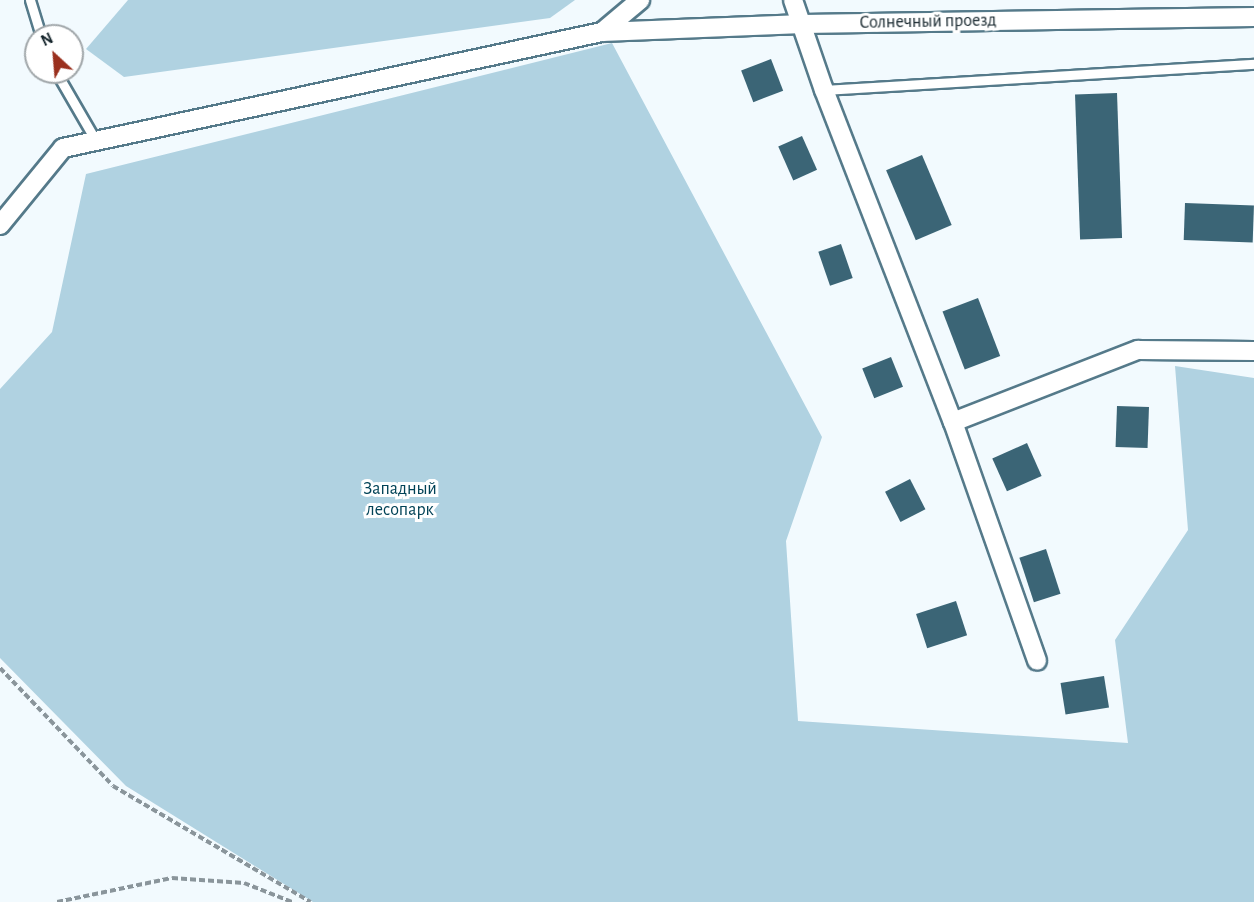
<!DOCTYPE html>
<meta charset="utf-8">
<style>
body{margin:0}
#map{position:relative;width:1254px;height:902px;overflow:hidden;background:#f2fafe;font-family:"Alegreya Sans",sans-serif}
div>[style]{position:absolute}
.green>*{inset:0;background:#b0d2e1}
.building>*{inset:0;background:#3b6576;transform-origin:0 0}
.path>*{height:4px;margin-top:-2px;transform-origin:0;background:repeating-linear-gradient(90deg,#8a959b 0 6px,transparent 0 9px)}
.roads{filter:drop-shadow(2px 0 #557a8a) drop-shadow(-2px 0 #557a8a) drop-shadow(0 2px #557a8a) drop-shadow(0 -2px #557a8a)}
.service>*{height:9px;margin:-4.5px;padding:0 4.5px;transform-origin:4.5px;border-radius:4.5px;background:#fff}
.minor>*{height:18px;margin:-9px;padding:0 9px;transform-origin:9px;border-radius:9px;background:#fff}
span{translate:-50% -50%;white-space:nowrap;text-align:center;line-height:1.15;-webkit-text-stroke:6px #fff;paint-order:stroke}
.street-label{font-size:18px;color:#13232a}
.park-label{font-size:18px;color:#004256}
.north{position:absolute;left:24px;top:24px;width:60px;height:60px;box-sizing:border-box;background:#fff;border:2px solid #a1a7aa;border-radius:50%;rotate:334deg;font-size:16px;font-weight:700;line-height:24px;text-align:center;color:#13232a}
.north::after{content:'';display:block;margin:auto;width:21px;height:27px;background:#9a301e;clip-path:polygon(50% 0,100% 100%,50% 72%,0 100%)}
</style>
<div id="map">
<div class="green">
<i style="clip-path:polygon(128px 0,575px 0,550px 18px,124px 77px,86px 49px)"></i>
<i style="clip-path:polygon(612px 43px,822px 437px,786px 541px,798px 721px,1128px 743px,1115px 640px,1188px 530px,1175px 366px,1254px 378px,1254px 902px,313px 902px,126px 786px,0 658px,0 389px,52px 332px,86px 174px)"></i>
</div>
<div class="building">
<i style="left:771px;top:59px;width:34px;height:32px;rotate:69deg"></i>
<i style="left:1117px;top:93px;width:145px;height:42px;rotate:88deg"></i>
<i style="left:802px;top:136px;width:37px;height:26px;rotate:66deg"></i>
<i style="left:922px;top:155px;width:76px;height:39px;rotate:67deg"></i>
<i style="left:1185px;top:203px;width:69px;height:37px;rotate:2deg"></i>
<i style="left:841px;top:244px;width:36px;height:24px;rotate:71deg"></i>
<i style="left:978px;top:298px;width:62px;height:38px;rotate:69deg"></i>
<i style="left:891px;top:357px;width:32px;height:31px;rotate:68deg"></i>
<i style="left:1117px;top:406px;width:32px;height:41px;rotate:2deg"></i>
<i style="left:1027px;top:443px;width:36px;height:38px;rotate:66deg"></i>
<i style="left:910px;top:479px;width:34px;height:28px;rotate:63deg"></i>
<i style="left:1046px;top:549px;width:47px;height:28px;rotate:72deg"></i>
<i style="left:956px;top:601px;width:36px;height:42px;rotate:72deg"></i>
<i style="left:1104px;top:676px;width:32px;height:44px;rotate:81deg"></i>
</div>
<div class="path">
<i style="left:0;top:668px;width:163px;rotate:46.2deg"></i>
<i style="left:113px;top:786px;width:229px;rotate:30.4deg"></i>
<i style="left:57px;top:902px;width:117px;rotate:-11.8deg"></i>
<i style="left:172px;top:878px;width:72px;rotate:4deg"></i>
<i style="left:244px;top:883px;width:52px;rotate:21.6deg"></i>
</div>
<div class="roads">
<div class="service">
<i style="left:30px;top:0;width:38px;rotate:73deg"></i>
<i style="left:56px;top:72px;width:80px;rotate:59.9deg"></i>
<i style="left:824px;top:90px;width:431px;rotate:-3.5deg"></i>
</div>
<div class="minor">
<i style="left:793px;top:0;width:95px;rotate:71deg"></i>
<i style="left:824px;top:90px;width:356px;rotate:68.8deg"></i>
<i style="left:953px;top:422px;width:253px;rotate:70.6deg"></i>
<i style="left:602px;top:32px;width:201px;rotate:-2.3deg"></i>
<i style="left:803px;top:24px;width:451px;rotate:-0.9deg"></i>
<i style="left:0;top:225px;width:99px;rotate:-50.7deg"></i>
<i style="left:63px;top:148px;width:551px;rotate:-12.15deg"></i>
<i style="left:602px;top:32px;width:50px;rotate:-40.1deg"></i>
<i style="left:953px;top:422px;width:199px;rotate:-21.3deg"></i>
<i style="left:1138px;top:350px;width:116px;rotate:0.5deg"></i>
</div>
</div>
<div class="street-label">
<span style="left:928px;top:22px;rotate:-1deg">Солнечный проезд</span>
</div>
<div class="park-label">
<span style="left:400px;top:500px">Западный<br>лесопарк</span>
</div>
<div class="north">N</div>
</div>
